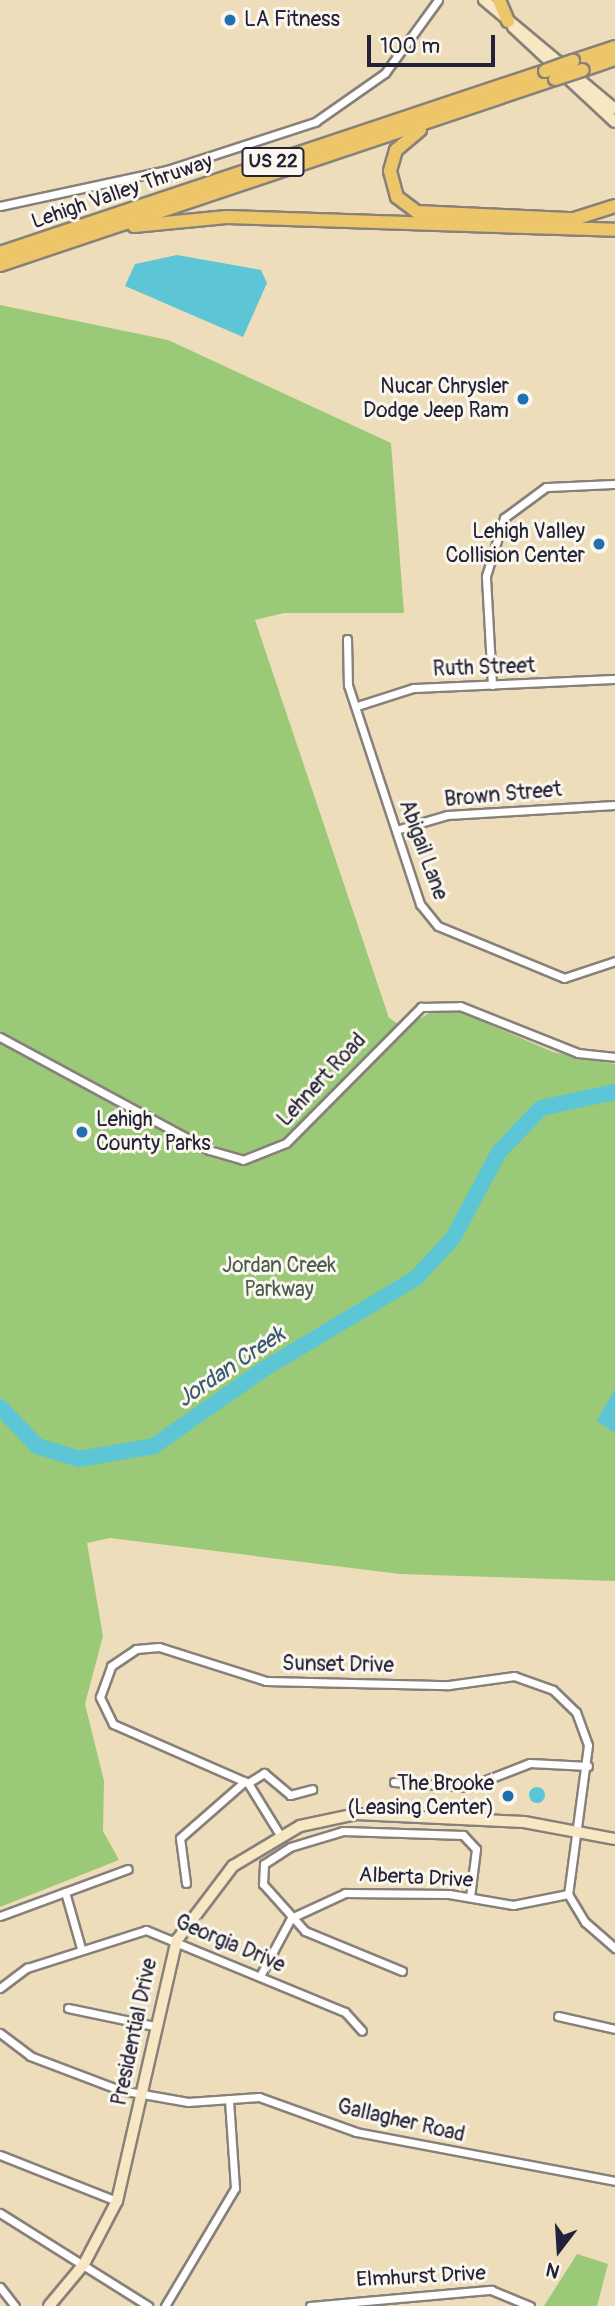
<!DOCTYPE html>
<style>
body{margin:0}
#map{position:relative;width:615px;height:2306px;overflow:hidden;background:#eeddba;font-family:Pangolin,sans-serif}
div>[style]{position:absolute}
.green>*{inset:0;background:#9ac977}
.water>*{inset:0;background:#5cc6d7}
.round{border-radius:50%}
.river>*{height:16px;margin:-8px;padding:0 8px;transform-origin:8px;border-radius:8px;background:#5cc6d7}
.roads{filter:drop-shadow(2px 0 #88807a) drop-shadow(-2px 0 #88807a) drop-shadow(0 2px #88807a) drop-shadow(0 -2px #88807a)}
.street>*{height:7px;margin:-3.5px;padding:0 3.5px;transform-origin:3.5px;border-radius:3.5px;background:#fff}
.secondary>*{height:10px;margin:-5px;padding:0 5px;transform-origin:5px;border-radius:5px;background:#f7e8c3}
.highway>*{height:12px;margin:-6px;padding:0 6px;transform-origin:6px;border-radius:6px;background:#ecc669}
.bridges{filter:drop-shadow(2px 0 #88807a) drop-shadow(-2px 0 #88807a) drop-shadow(0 2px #88807a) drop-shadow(0 -2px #88807a)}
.highway-bridge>*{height:12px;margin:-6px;padding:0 6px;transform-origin:6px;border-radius:6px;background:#ecc669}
.dots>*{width:19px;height:19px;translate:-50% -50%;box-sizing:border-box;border:4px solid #fbf7ec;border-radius:50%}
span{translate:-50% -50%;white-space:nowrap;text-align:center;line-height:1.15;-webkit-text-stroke:6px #fbf7ec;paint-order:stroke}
.shield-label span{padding:2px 5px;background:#fbf7ec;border:2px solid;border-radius:5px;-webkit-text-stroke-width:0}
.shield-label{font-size:19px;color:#22223b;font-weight:700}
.poi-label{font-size:21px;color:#22223b}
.left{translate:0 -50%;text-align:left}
.right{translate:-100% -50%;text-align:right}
.street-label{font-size:21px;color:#22223b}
.park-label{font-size:21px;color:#4c5c50}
.water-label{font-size:23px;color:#365b72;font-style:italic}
.north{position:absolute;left:524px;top:2215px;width:70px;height:70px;-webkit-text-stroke:5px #fbf7ec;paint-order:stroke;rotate:197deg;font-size:19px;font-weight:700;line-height:28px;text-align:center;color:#22223b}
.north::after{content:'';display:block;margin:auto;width:24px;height:32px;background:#22223b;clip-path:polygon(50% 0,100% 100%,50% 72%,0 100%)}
.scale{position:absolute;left:367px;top:35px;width:128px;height:32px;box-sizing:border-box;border:4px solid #22223b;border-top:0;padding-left:9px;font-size:21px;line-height:24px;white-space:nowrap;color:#22223b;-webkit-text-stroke:5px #fbf7ec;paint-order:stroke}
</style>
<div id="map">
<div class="green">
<i style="clip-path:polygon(0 305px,168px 340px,391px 443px,404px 613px,284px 613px,255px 620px,389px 1018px,404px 1028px,434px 1010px,461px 1012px,553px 1052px,615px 1064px,615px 1581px,400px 1574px,110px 1538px,87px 1543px,103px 1636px,85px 1704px,104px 1781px,103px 1831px,119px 1860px,0 1907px)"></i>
<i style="clip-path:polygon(577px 2254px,608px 2264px,597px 2306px,544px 2306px)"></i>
</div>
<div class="water">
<i style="clip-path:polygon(177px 255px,261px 270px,267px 283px,243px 337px,125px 286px,135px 264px)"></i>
<i style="clip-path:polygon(615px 1389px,615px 1433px,597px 1421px)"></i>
<i class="round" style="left:529px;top:1787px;width:16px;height:16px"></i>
</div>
<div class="river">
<i style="left:0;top:1407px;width:54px;rotate:46.5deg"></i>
<i style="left:37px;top:1446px;width:44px;rotate:17.2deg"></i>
<i style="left:79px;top:1459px;width:76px;rotate:-9.8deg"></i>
<i style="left:154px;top:1446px;width:134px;rotate:-35deg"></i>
<i style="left:264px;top:1369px;width:177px;rotate:-30.9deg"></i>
<i style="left:416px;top:1278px;width:54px;rotate:-47.2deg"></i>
<i style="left:453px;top:1238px;width:98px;rotate:-61.9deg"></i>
<i style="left:499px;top:1152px;width:61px;rotate:-46.3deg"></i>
<i style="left:541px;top:1108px;width:76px;rotate:-12.2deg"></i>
</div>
<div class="roads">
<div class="street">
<i style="left:0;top:206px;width:171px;rotate:-12.2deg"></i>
<i style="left:167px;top:170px;width:156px;rotate:-18deg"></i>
<i style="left:315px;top:122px;width:85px;rotate:-35deg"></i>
<i style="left:385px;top:73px;width:90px;rotate:-54deg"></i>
<i style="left:347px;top:639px;width:46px;rotate:88.8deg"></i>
<i style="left:348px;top:685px;width:231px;rotate:71.8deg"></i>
<i style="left:420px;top:904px;width:28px;rotate:51deg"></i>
<i style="left:438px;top:926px;width:136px;rotate:22.4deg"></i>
<i style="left:564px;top:978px;width:54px;rotate:-18.4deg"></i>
<i style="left:492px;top:685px;width:109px;rotate:-93.2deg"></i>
<i style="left:486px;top:576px;width:61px;rotate:-72.8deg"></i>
<i style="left:504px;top:518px;width:52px;rotate:-36.4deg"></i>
<i style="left:546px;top:487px;width:69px;rotate:-2.5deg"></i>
<i style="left:357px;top:706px;width:59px;rotate:-17.8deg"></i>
<i style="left:413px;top:688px;width:202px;rotate:-2.6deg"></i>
<i style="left:396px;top:830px;width:53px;rotate:-16.4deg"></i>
<i style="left:447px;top:815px;width:168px;rotate:-3.4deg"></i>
<i style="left:0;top:1037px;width:238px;rotate:28.4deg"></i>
<i style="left:209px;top:1150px;width:35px;rotate:16deg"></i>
<i style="left:243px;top:1160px;width:46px;rotate:-21.6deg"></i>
<i style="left:286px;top:1143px;width:192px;rotate:-45.2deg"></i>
<i style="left:421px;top:1007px;width:39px;rotate:-1deg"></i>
<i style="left:460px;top:1006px;width:127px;rotate:21.7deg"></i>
<i style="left:578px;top:1053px;width:37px;rotate:6deg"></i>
<i style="left:394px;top:1782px;width:74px;rotate:3.9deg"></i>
<i style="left:468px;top:1787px;width:66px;rotate:-21.2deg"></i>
<i style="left:530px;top:1763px;width:58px;rotate:3deg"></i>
<i style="left:248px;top:1783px;width:19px;rotate:-32deg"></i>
<i style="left:264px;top:1773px;width:34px;rotate:40deg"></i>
<i style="left:290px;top:1795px;width:23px;rotate:-15deg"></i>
<i style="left:280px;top:1835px;width:61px;rotate:-121.6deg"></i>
<i style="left:248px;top:1783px;width:147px;rotate:-156.4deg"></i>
<i style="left:113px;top:1724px;width:30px;rotate:-116deg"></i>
<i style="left:100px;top:1697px;width:33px;rotate:-70deg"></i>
<i style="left:111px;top:1666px;width:30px;rotate:-34deg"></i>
<i style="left:136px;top:1649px;width:23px;rotate:-5deg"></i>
<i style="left:159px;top:1647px;width:112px;rotate:17.6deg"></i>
<i style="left:266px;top:1681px;width:183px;rotate:1.3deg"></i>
<i style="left:449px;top:1685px;width:66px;rotate:-7.9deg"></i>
<i style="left:514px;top:1676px;width:41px;rotate:19.7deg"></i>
<i style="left:553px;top:1690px;width:32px;rotate:44deg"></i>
<i style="left:576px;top:1712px;width:35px;rotate:70deg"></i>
<i style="left:588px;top:1745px;width:150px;rotate:97.6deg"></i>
<i style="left:568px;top:1894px;width:33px;rotate:59deg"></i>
<i style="left:585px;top:1922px;width:40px;rotate:41deg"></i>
<i style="left:186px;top:1883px;width:45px;rotate:-97.6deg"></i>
<i style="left:180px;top:1838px;width:86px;rotate:-41.2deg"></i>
<i style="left:65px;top:1892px;width:58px;rotate:74.1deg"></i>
<i style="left:0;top:1916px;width:136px;rotate:-20.2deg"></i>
<i style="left:402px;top:1971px;width:105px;rotate:-157.6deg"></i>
<i style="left:305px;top:1931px;width:63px;rotate:-131.8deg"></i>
<i style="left:263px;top:1884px;width:20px;rotate:-87deg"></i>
<i style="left:264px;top:1864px;width:31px;rotate:-33deg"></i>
<i style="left:290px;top:1847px;width:55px;rotate:-16.8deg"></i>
<i style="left:343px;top:1831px;width:120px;rotate:1.9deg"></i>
<i style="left:463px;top:1835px;width:19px;rotate:47deg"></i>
<i style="left:476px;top:1849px;width:48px;rotate:97.1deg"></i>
<i style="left:260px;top:1976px;width:66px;rotate:-61.9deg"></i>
<i style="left:291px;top:1918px;width:60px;rotate:-24.8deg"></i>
<i style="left:345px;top:1893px;width:104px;rotate:0.6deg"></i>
<i style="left:449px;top:1894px;width:65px;rotate:9.8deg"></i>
<i style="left:513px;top:1905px;width:56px;rotate:-11.3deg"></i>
<i style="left:0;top:1988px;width:34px;rotate:-37deg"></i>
<i style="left:27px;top:1968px;width:125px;rotate:-17.7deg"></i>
<i style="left:146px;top:1930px;width:215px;rotate:22.4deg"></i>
<i style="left:345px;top:2012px;width:25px;rotate:48deg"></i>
<i style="left:68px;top:2008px;width:88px;rotate:11.8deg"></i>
<i style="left:558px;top:2016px;width:58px;rotate:12.8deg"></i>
<i style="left:0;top:2033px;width:38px;rotate:37deg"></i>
<i style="left:30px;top:2056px;width:96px;rotate:20.7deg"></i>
<i style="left:120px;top:2090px;width:69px;rotate:10deg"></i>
<i style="left:188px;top:2102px;width:71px;rotate:-4deg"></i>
<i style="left:259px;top:2097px;width:103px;rotate:19.8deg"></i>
<i style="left:356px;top:2132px;width:264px;rotate:10.7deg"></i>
<i style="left:0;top:2155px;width:126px;rotate:21.5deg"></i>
<i style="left:0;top:2213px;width:175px;rotate:32.1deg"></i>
<i style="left:0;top:2287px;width:24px;rotate:52deg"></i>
<i style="left:165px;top:2306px;width:137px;rotate:-59.3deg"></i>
<i style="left:235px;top:2188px;width:89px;rotate:-93.9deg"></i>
<i style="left:310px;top:2306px;width:182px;rotate:-5.1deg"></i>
<i style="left:491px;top:2290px;width:42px;rotate:22.3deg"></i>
</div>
<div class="secondary">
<i style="left:484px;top:0;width:170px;rotate:39.8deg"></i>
<i style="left:513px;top:27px;width:139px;rotate:43deg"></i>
<i style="left:49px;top:2306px;width:55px;rotate:-50.2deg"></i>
<i style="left:84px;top:2264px;width:71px;rotate:-62.4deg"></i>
<i style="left:117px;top:2201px;width:268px;rotate:-77.1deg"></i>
<i style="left:177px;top:1940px;width:93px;rotate:-52.9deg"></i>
<i style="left:233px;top:1866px;width:78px;rotate:-30.8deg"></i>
<i style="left:300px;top:1826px;width:57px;rotate:-12.1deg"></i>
<i style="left:356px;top:1814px;width:168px;rotate:2.7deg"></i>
<i style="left:524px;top:1822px;width:93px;rotate:10.6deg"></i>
</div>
<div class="highway">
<i style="left:499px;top:0;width:23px;rotate:67deg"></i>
<i style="left:573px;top:61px;width:44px;rotate:-18.4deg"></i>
<i style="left:583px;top:70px;width:34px;rotate:-19deg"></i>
<i style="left:420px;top:130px;width:31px;rotate:140deg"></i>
<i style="left:396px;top:150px;width:22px;rotate:106deg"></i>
<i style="left:390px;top:171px;width:27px;rotate:75deg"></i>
<i style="left:397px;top:197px;width:25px;rotate:37deg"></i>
<i style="left:417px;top:212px;width:157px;rotate:2.6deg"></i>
<i style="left:574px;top:219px;width:43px;rotate:-17.6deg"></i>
<i style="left:134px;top:226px;width:93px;rotate:-5.5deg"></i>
<i style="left:227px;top:217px;width:388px;rotate:1.9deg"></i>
<i style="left:0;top:253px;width:575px;rotate:-18.47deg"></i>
<i style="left:0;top:265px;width:585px;rotate:-18.53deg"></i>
</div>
</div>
<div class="bridges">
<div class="highway-bridge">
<i style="left:545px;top:71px;width:30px;rotate:-20deg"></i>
<i style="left:555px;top:79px;width:29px;rotate:-18deg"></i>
</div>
</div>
<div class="dots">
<i style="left:230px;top:20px;background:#1f6fb2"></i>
<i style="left:523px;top:399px;background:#1f6fb2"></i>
<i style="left:599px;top:544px;background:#1f6fb2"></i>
<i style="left:82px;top:1132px;background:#1f6fb2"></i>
<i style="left:508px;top:1796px;background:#1f6fb2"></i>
</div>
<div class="shield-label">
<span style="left:273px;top:162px">US 22</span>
</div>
<div class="poi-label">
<span class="left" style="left:244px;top:20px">LA Fitness</span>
<span class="right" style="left:509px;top:399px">Nucar Chrysler<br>Dodge Jeep Ram</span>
<span class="right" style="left:585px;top:544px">Lehigh Valley<br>Collision Center</span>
<span class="left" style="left:96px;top:1132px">Lehigh<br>County Parks</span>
<span class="right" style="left:494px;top:1796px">The Brooke<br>(Leasing Center)</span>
</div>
<div class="street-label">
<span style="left:122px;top:192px;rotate:-19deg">Lehigh Valley Thruway</span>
<span style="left:484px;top:668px;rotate:-2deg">Ruth Street</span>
<span style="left:503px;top:795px;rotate:-5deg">Brown Street</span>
<span style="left:423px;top:850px;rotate:70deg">Abigail Lane</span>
<span style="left:322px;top:1080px;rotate:-47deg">Lehnert Road</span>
<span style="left:338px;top:1665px;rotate:1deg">Sunset Drive</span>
<span style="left:416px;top:1878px;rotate:3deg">Alberta Drive</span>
<span style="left:230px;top:1944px;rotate:23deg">Georgia Drive</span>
<span style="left:135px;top:2032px;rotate:-78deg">Presidential Drive</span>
<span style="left:401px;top:2121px;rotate:13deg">Gallagher Road</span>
<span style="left:421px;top:2277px;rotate:-3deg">Elmhurst Drive</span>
</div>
<div class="park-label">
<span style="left:279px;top:1278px">Jordan Creek<br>Parkway</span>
</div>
<div class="water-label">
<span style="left:231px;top:1367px;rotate:-34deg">Jordan Creek</span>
</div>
<div class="north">N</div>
<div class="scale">100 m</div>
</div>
